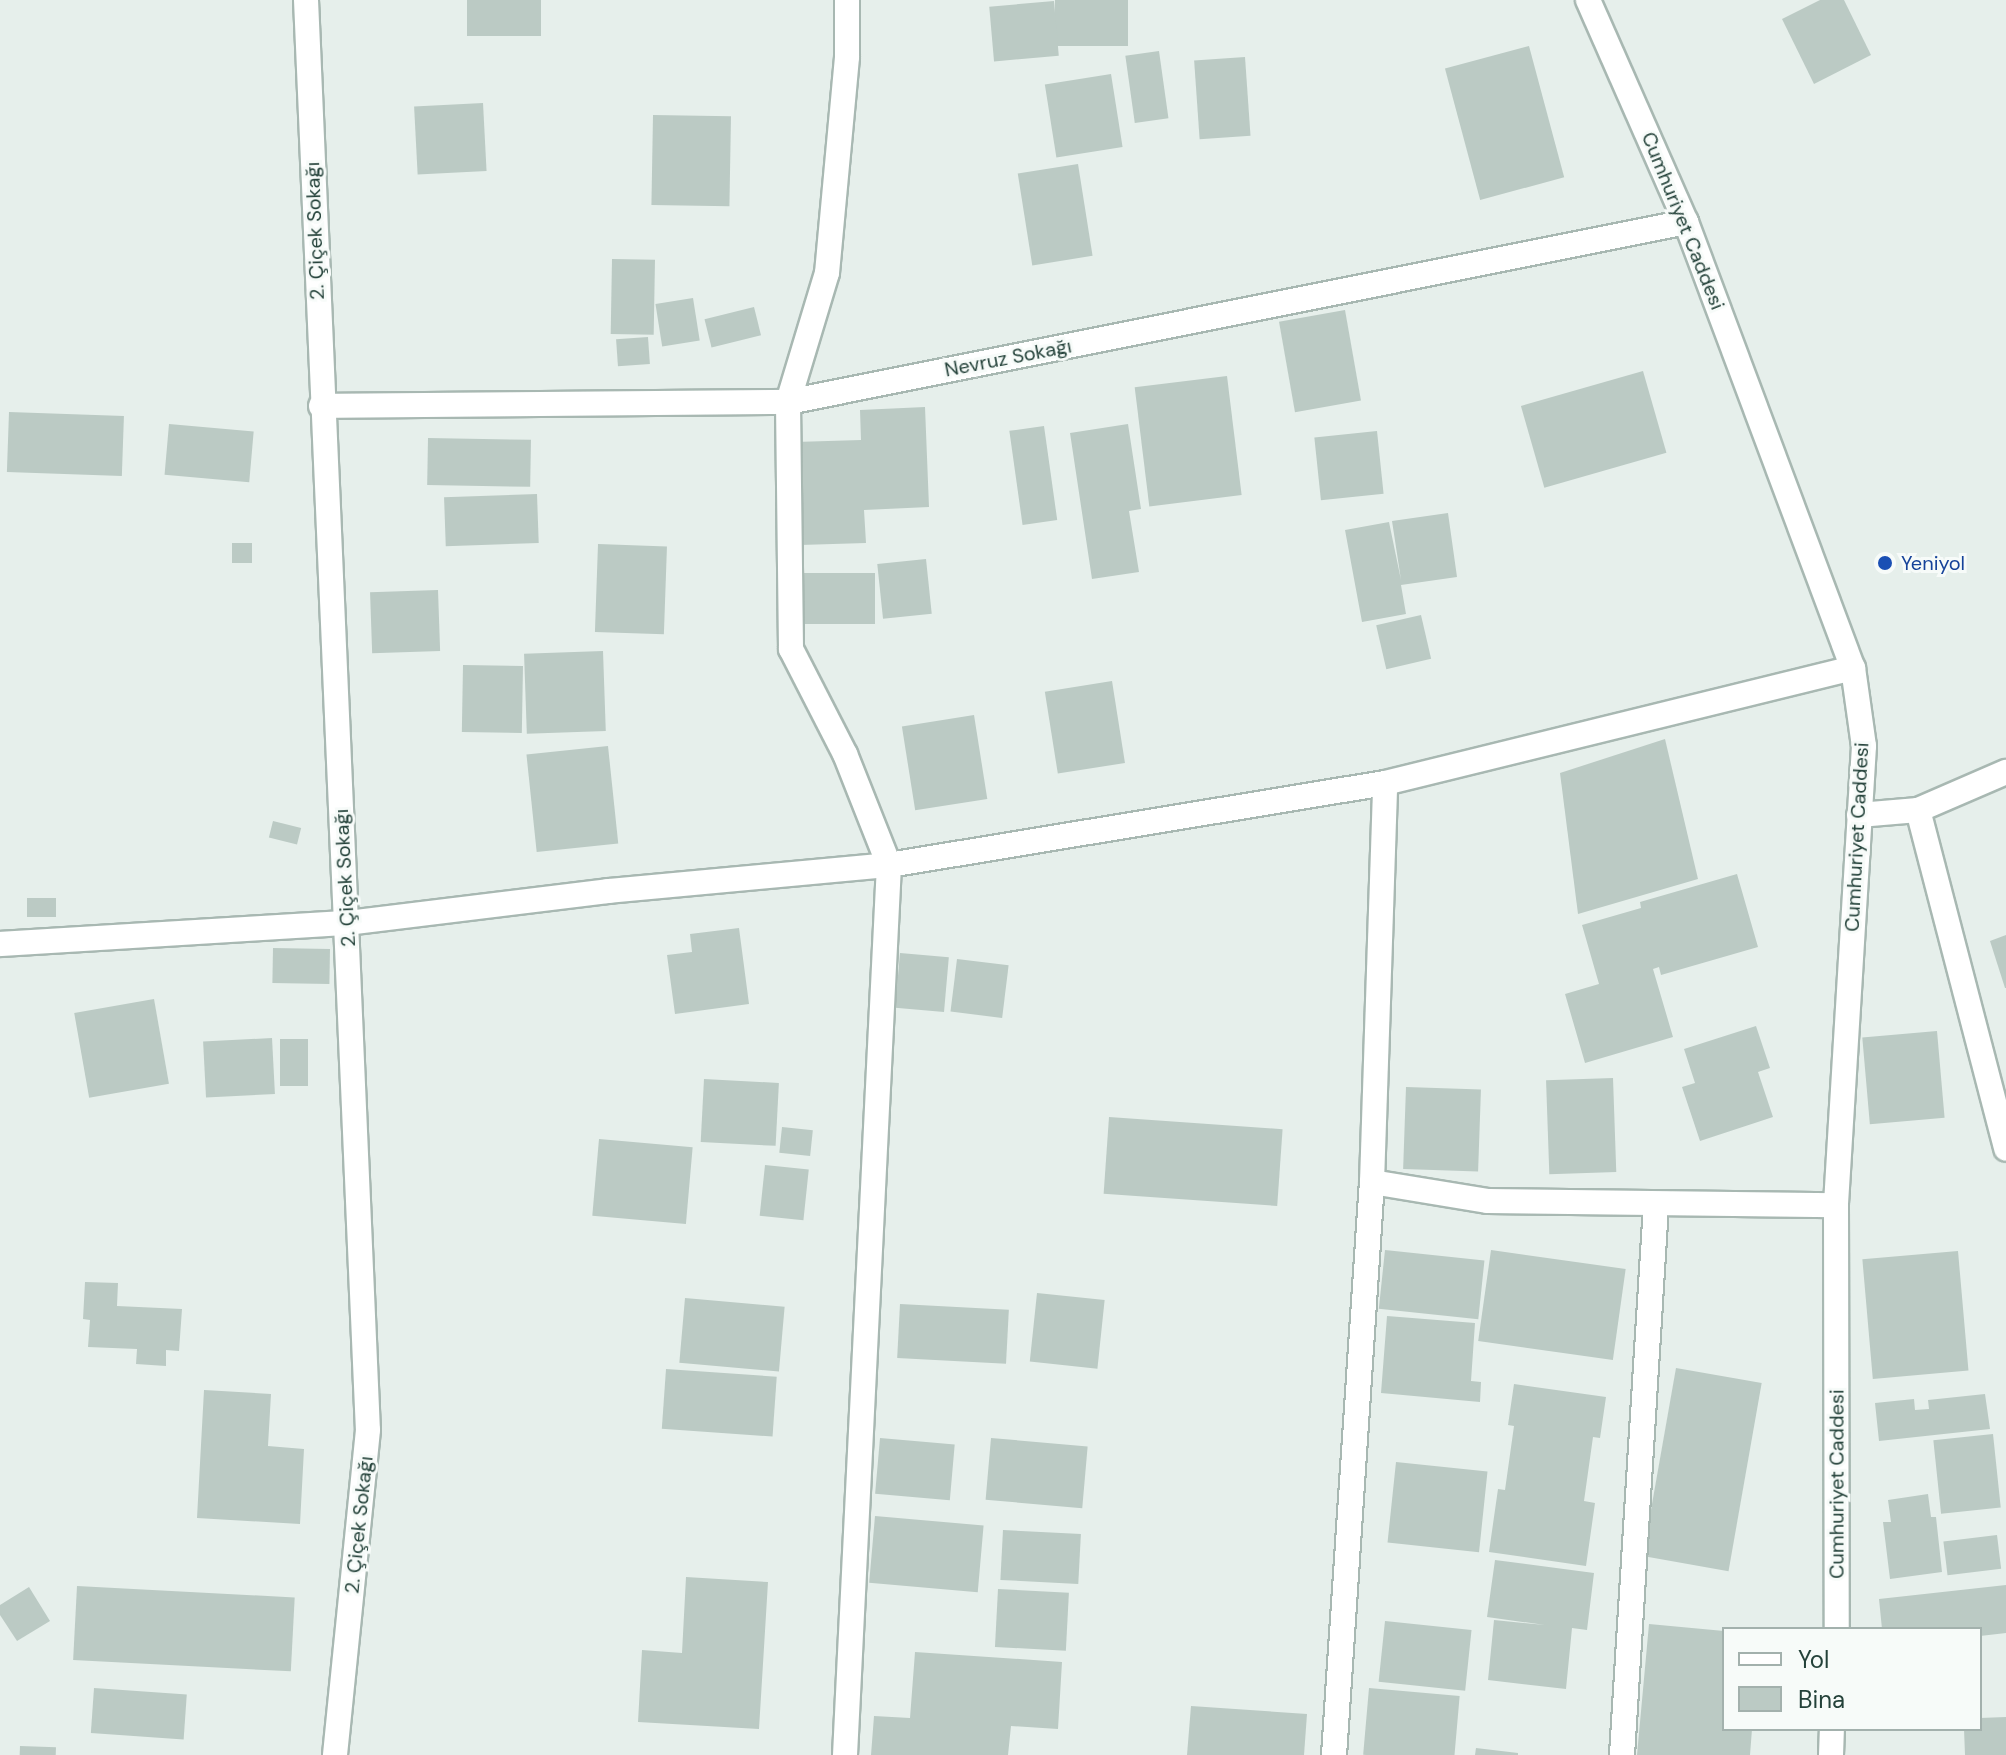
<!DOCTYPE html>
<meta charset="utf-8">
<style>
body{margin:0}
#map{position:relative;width:2006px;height:1755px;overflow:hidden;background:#e6efeb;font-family:"DM Sans",sans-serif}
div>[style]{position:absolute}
.building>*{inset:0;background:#bbcac4;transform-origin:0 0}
.roads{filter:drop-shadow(2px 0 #a8b8b2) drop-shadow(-2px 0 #a8b8b2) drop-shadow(0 2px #a8b8b2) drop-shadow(0 -2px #a8b8b2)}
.minor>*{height:24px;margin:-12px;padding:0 12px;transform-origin:12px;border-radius:12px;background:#fff}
.secondary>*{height:24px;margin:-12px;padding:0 12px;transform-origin:12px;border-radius:12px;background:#fff}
.dots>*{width:22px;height:22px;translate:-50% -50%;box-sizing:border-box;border:4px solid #f7fbf9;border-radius:50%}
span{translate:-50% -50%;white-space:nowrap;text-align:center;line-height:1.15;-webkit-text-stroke:6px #f7fbf9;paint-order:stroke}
.street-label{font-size:20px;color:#24423a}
.transit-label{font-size:20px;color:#164399}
.left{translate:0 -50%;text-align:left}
.legend{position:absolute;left:1722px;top:1627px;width:260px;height:104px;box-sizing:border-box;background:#f7fbf9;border:2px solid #a3b1ad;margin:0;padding:10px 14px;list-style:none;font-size:24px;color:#24423a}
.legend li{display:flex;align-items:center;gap:16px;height:40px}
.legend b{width:40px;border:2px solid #a3b1ad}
</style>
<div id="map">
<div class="building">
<i style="left:467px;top:0;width:74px;height:36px"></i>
<i style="left:1055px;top:0;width:73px;height:46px"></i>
<i style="clip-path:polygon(1820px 0,1844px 0,1871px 55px,1814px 84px,1782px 19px)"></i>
<i style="left:1054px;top:1px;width:55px;height:65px;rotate:85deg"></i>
<i style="left:1529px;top:46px;width:136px;height:87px;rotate:75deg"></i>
<i style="left:1159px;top:51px;width:68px;height:34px;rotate:82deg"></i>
<i style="left:1245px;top:57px;width:79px;height:51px;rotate:86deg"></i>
<i style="left:1111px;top:74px;width:74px;height:67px;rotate:81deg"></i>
<i style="left:483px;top:103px;width:68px;height:69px;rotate:87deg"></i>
<i style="left:653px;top:115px;width:78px;height:90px;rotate:1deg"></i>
<i style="left:1078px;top:164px;width:93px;height:61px;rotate:81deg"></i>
<i style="left:612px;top:259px;width:43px;height:75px;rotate:1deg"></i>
<i style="left:693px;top:298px;width:43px;height:38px;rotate:81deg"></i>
<i style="left:754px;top:307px;width:29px;height:51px;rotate:76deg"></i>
<i style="left:1345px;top:310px;width:92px;height:67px;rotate:80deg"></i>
<i style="left:648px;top:337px;width:27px;height:32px;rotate:86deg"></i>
<i style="left:1643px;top:371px;width:85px;height:127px;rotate:74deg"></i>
<i style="left:1227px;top:376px;width:120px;height:93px;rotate:83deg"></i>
<i style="clip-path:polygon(925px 407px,929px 507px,864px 510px,866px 543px,800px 545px,795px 442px,861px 440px,860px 410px)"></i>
<i style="left:9px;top:412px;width:115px;height:60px;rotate:2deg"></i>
<i style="left:169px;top:424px;width:85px;height:51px;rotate:5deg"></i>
<i style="clip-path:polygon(1128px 424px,1141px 509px,1129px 511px,1139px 572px,1092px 579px,1070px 433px)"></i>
<i style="left:1044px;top:426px;width:95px;height:35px;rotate:82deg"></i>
<i style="left:1377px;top:431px;width:63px;height:63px;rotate:84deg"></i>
<i style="left:428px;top:438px;width:103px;height:47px;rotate:1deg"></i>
<i style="left:537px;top:494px;width:49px;height:93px;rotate:88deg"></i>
<i style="clip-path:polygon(1448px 513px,1457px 577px,1401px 585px,1406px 614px,1362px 622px,1345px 530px,1389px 522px,1401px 580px,1392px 521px)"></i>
<i style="left:232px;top:543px;width:20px;height:20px"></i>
<i style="left:598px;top:544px;width:69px;height:88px;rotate:2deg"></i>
<i style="left:926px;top:559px;width:55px;height:49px;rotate:84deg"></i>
<i style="left:800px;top:573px;width:75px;height:51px"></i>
<i style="left:438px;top:590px;width:61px;height:68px;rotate:88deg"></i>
<i style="left:1421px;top:615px;width:45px;height:46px;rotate:77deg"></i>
<i style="left:603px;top:651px;width:80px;height:79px;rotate:88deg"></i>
<i style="left:463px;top:665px;width:60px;height:67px;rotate:1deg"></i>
<i style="left:1112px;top:681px;width:83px;height:68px;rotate:81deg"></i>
<i style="left:974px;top:715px;width:85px;height:73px;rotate:81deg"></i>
<i style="clip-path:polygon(1665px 739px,1698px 879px,1578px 914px,1560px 773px)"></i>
<i style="left:608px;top:746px;width:98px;height:82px;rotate:84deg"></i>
<i style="left:273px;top:821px;width:29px;height:17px;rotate:14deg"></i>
<i style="clip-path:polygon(1737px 874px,1758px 947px,1661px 975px,1659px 967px,1653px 969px,1673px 1037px,1585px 1063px,1565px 994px,1599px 984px,1582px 925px,1641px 908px,1640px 902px)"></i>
<i style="left:27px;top:898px;width:29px;height:19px"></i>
<i style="clip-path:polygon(739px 928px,749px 1004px,675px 1014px,667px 955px,692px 952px,690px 934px)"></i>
<i style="clip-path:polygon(2006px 935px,2006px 988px,2005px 988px,1990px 941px)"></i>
<i style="left:273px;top:948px;width:57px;height:35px;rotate:1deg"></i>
<i style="left:900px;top:953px;width:49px;height:55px;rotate:5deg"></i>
<i style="left:957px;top:959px;width:52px;height:53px;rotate:7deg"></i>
<i style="left:154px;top:999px;width:86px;height:81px;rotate:80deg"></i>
<i style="clip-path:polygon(1756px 1026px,1770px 1068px,1758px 1072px,1773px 1117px,1700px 1141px,1682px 1087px,1695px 1083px,1684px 1049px)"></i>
<i style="left:1937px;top:1031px;width:87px;height:75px;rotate:85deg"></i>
<i style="left:272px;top:1038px;width:56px;height:69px;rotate:87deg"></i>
<i style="left:280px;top:1039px;width:28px;height:47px"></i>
<i style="left:1613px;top:1078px;width:94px;height:67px;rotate:88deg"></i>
<i style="left:704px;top:1079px;width:75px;height:63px;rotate:3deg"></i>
<i style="left:1406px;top:1087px;width:75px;height:82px;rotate:2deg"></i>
<i style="left:1109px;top:1117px;width:174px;height:77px;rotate:4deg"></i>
<i style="left:782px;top:1127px;width:31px;height:26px;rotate:6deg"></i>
<i style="left:599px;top:1139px;width:94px;height:77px;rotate:5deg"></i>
<i style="left:765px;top:1165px;width:44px;height:51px;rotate:6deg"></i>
<i style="left:1385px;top:1250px;width:100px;height:59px;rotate:6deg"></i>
<i style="left:1491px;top:1250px;width:136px;height:92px;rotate:8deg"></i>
<i style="left:1958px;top:1251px;width:120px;height:96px;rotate:85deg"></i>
<i style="clip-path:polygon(85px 1282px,118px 1283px,117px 1306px,182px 1309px,179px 1351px,166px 1350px,166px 1366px,136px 1364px,137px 1349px,88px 1347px,90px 1320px,83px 1319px)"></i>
<i style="left:1037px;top:1293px;width:68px;height:69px;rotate:6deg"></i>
<i style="left:685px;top:1298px;width:100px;height:65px;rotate:5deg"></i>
<i style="left:900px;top:1304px;width:109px;height:54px;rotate:3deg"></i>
<i style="clip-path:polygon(1387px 1316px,1475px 1323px,1471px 1381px,1481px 1382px,1480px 1402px,1381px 1393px)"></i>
<i style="left:1676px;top:1368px;width:87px;height:191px;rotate:10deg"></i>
<i style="left:666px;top:1369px;width:111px;height:60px;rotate:4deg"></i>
<i style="clip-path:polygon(1514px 1384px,1606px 1397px,1600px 1438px,1593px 1437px,1584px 1501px,1595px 1503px,1586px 1566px,1489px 1552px,1498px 1489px,1505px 1490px,1514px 1426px,1508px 1425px)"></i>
<i style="clip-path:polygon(204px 1390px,271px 1394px,268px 1446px,304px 1449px,300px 1524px,197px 1518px)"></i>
<i style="clip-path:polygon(1985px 1394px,1990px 1429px,1879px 1441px,1875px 1403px,1914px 1399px,1915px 1410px,1929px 1409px,1928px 1400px)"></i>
<i style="left:1993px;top:1434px;width:74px;height:60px;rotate:84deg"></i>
<i style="left:880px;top:1438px;width:75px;height:56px;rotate:5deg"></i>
<i style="left:991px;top:1438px;width:97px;height:62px;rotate:5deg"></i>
<i style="left:1396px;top:1462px;width:92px;height:81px;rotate:6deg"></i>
<i style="clip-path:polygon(1928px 1494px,1931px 1517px,1936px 1517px,1942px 1572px,1890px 1579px,1883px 1522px,1891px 1522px,1888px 1500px)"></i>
<i style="left:875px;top:1516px;width:109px;height:67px;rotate:5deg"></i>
<i style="left:1003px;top:1530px;width:78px;height:50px;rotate:3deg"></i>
<i style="left:1997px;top:1535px;width:34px;height:54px;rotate:83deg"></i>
<i style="clip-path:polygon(1495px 1560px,1594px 1573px,1587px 1630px,1572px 1628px,1566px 1689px,1488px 1680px,1494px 1620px,1545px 1625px,1487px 1617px)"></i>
<i style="clip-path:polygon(686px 1577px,768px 1582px,759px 1729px,638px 1722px,642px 1650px,682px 1653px)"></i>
<i style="clip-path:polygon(2006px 1585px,2006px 1633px,1980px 1636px,1980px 1629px,1882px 1629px,1879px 1599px)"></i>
<i style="left:77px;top:1586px;width:218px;height:74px;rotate:3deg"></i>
<i style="clip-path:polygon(29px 1587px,50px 1621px,17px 1641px,0 1615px,0 1605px)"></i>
<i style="left:998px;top:1589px;width:71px;height:58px;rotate:3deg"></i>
<i style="left:1385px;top:1621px;width:87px;height:61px;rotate:6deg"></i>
<i style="clip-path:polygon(1649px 1624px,1724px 1631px,1724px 1729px,1752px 1729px,1750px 1755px,1637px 1755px)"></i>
<i style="clip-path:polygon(915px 1652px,1062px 1662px,1058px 1729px,1011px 1726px,1008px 1755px,871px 1755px,874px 1716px,910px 1718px)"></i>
<i style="left:94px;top:1688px;width:93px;height:45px;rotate:4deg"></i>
<i style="left:1369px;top:1688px;width:91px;height:67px;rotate:5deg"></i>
<i style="clip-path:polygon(1191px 1706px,1307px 1714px,1304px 1755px,1187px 1755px)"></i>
<i style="clip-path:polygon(2006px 1717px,2006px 1755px,1965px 1755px,1964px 1729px,1980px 1729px,1980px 1718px)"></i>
<i style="left:20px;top:1746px;width:36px;height:9px;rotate:2deg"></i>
<i style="clip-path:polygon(1476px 1748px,1518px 1753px,1518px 1755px,1475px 1755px)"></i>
</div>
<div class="roads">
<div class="minor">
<i style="left:306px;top:0;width:1431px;rotate:87.52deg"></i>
<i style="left:368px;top:1430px;width:327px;rotate:95.8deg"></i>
<i style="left:321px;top:406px;width:467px;rotate:-0.5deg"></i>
<i style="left:788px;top:402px;width:916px;rotate:-11.33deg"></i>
<i style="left:1918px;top:810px;width:350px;rotate:75.4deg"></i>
<i style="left:1859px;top:815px;width:59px;rotate:-4.8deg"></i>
<i style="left:1918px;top:810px;width:96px;rotate:-23.4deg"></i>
<i style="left:0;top:944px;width:349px;rotate:-3.5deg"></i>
<i style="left:348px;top:923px;width:262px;rotate:-7deg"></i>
<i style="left:608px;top:891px;width:282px;rotate:-5.3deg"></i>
<i style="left:889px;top:865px;width:503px;rotate:-9.39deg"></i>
<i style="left:1385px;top:783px;width:482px;rotate:-13.8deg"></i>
<i style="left:1372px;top:1182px;width:118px;rotate:9.3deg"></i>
<i style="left:1488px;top:1201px;width:348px;rotate:0.7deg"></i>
<i style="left:845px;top:1755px;width:891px;rotate:-87.17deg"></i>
<i style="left:889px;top:865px;width:119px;rotate:-111.6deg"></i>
<i style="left:845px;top:754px;width:118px;rotate:-117.2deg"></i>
<i style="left:791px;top:649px;width:247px;rotate:-90.7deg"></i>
<i style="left:788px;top:402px;width:135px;rotate:-73.2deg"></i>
<i style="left:827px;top:273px;width:217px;rotate:-84.7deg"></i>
<i style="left:847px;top:57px;width:57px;rotate:-90deg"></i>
<i style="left:1334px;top:1755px;width:574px;rotate:-86.21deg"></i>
<i style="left:1372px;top:1182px;width:399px;rotate:-88.1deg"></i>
<i style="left:1622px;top:1755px;width:551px;rotate:-86.46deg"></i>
</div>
<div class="secondary">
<i style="left:1588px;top:0;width:243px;rotate:66.2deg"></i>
<i style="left:1686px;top:222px;width:476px;rotate:69.5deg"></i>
<i style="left:1853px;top:668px;width:79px;rotate:82deg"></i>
<i style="left:1864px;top:746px;width:460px;rotate:93.5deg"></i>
<i style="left:1836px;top:1205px;width:424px;rotate:89.9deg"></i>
<i style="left:1831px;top:1755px;width:26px;rotate:-88deg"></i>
</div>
</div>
<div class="dots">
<i style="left:1885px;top:563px;background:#1a4fb4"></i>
</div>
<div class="street-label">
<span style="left:1683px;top:221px;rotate:68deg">Cumhuriyet Caddesi</span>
<span style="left:315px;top:231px;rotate:-92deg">2. Çiçek Sokağı</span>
<span style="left:1008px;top:358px;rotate:-11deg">Nevruz Sokağı</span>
<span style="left:1857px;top:837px;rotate:-87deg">Cumhuriyet Caddesi</span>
<span style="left:345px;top:878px;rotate:-93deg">2. Çiçek Sokağı</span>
<span style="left:1837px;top:1484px;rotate:-90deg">Cumhuriyet Caddesi</span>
<span style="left:359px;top:1525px;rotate:-84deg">2. Çiçek Sokağı</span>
</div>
<div class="transit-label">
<span class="left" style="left:1901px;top:563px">Yeniyol</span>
</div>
<ul class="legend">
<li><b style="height:10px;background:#fff"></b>Yol</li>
<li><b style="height:22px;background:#bbcac4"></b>Bina</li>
</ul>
</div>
